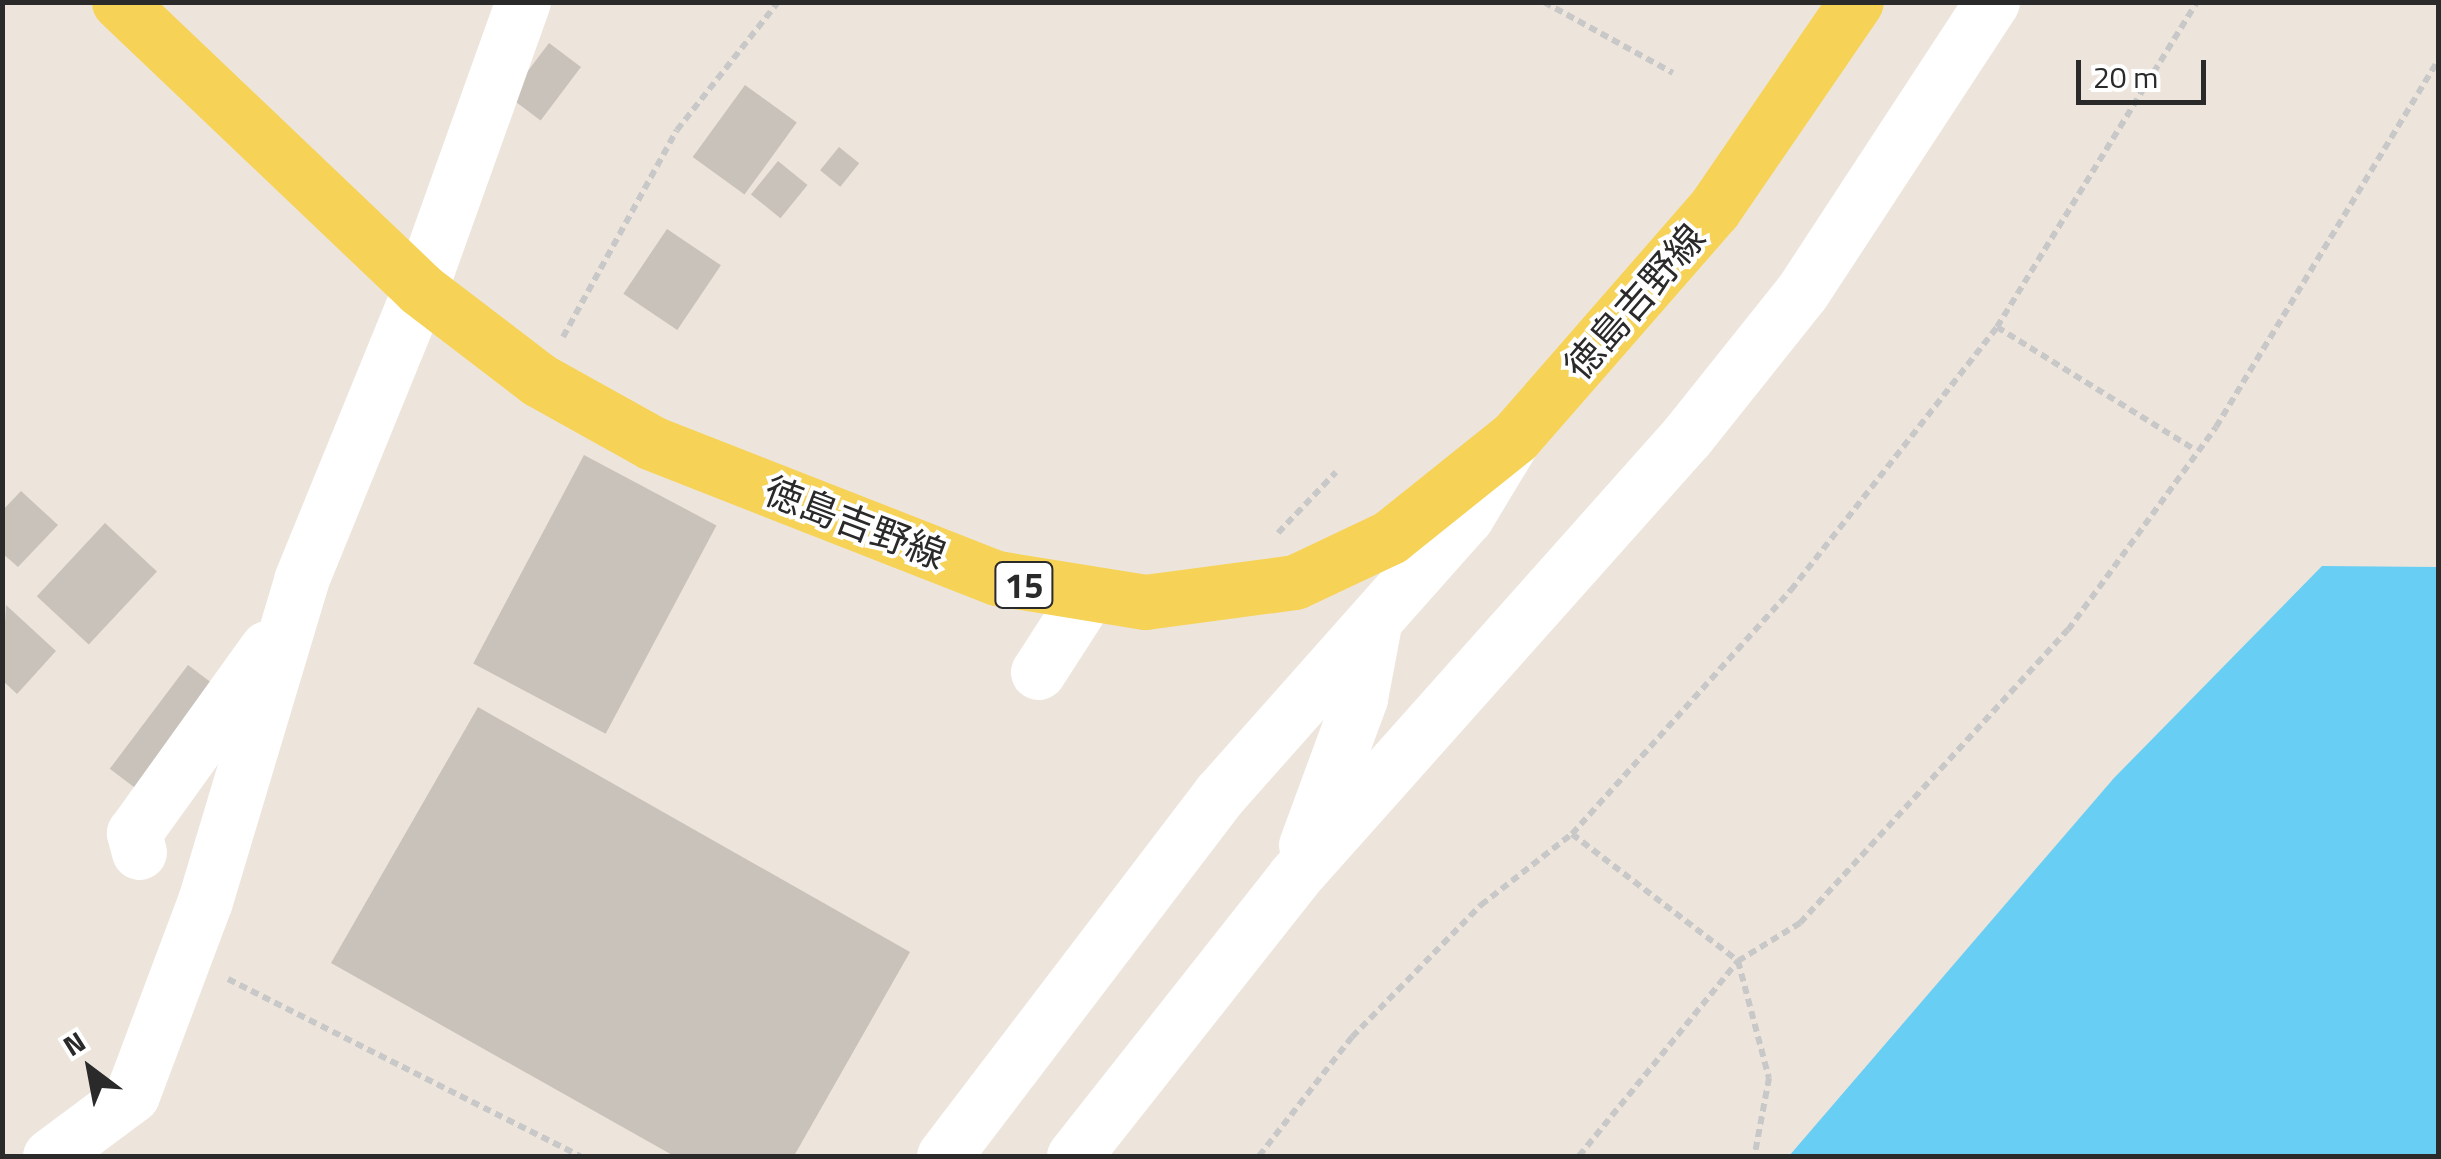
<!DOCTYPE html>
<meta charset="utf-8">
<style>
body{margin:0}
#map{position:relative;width:2441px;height:1159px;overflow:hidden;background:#ede5db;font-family:"Titillium Web","Noto Sans JP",sans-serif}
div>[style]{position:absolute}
.water>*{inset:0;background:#69cef3}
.building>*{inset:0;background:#c8c2bb;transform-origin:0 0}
.path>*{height:6px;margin-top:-3px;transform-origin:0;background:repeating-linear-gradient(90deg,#c8c8c8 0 8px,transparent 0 13px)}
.minor>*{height:55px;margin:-27.5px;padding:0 27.5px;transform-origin:27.5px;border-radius:27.5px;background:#fff}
.major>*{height:55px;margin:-27.5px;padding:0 27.5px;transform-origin:27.5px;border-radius:27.5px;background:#f6d257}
span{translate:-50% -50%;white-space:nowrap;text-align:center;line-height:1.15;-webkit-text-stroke:8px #fff;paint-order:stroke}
.shield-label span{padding:2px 8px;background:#fff;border:2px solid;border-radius:8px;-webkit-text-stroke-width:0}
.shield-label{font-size:35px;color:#2a2a2a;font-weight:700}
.street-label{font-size:38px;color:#2a2a2a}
.frame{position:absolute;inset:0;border:5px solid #2a2a2a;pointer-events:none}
.north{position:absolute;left:40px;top:1019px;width:100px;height:100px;-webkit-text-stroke:8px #fff;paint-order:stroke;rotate:328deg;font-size:28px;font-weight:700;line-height:40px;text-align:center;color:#2a2a2a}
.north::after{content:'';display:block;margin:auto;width:35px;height:45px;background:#2a2a2a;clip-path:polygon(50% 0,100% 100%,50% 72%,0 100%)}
.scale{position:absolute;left:2076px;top:60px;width:130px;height:45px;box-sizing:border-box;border:5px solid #2a2a2a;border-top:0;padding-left:12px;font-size:30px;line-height:35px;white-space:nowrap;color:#2a2a2a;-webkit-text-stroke:8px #fff;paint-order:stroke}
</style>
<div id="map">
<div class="water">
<i style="clip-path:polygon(2322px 566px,2438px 567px,2438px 1156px,1789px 1156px,2114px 778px)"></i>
</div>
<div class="building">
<i style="left:549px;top:43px;width:40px;height:67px;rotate:37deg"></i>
<i style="left:745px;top:85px;width:64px;height:89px;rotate:36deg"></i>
<i style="left:839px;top:147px;width:26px;height:30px;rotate:39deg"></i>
<i style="left:778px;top:161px;width:38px;height:43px;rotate:39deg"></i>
<i style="left:667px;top:229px;width:65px;height:78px;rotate:34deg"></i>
<i style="left:584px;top:455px;width:150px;height:236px;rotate:28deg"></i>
<i style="clip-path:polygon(21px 491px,58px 525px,18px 567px,2px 553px,2px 511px)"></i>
<i style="left:105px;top:523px;width:71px;height:100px;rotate:43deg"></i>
<i style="clip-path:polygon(6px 605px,56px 651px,17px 694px,2px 680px)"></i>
<i style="left:188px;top:665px;width:36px;height:130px;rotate:37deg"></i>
<i style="clip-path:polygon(478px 707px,910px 952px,794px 1156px,674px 1156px,331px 963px)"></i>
</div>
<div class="path">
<i style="left:1544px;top:2px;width:147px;rotate:28.8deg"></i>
<i style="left:1997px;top:327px;width:233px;rotate:31.8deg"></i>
<i style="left:563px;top:337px;width:236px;rotate:-61.2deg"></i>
<i style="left:677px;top:130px;width:163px;rotate:-51.7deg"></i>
<i style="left:1278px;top:533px;width:84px;rotate:-46.4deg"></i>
<i style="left:1572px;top:834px;width:209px;rotate:37.4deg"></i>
<i style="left:1738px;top:961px;width:121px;rotate:75.2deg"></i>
<i style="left:1769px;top:1078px;width:76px;rotate:100.6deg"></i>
<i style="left:228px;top:979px;width:394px;rotate:26.7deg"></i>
<i style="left:1259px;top:1156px;width:151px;rotate:-52deg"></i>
<i style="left:1352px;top:1037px;width:185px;rotate:-45.7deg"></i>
<i style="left:1481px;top:905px;width:115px;rotate:-38deg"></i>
<i style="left:1572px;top:834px;width:328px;rotate:-48.1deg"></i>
<i style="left:1791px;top:590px;width:334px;rotate:-51.9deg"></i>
<i style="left:1997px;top:327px;width:382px;rotate:-58.4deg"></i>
<i style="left:1579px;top:1156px;width:252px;rotate:-50.8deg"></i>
<i style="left:1738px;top:961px;width:73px;rotate:-31.5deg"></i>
<i style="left:1800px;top:923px;width:397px;rotate:-47.6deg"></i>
<i style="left:2068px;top:630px;width:251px;rotate:-53.9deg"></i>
<i style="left:2216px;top:427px;width:429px;rotate:-58.8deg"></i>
</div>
<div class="minor">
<i style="left:1038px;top:672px;width:87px;rotate:-57.2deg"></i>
<i style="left:1306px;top:845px;width:157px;rotate:-69.8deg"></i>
<i style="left:1360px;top:698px;width:70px;rotate:-79.3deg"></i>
<i style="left:139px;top:852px;width:20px;rotate:-105deg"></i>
<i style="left:134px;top:833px;width:228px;rotate:-54.3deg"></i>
<i style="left:50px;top:1156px;width:102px;rotate:-36.6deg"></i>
<i style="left:132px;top:1095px;width:207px;rotate:-69.4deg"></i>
<i style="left:205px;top:901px;width:335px;rotate:-73.3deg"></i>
<i style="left:301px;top:580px;width:314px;rotate:-67.8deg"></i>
<i style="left:420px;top:289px;width:305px;rotate:-70.3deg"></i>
<i style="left:944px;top:1156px;width:454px;rotate:-52.7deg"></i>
<i style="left:1219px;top:795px;width:372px;rotate:-48.4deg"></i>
<i style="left:1466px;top:517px;width:85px;rotate:-58.9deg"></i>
<i style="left:1074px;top:1156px;width:355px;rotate:-51.7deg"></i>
<i style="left:1294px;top:877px;width:591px;rotate:-48.29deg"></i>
<i style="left:1687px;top:436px;width:184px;rotate:-51.4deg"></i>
<i style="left:1802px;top:292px;width:347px;rotate:-56.8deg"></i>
</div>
<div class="major">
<i style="left:119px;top:2px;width:416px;rotate:43.6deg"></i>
<i style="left:420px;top:289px;width:150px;rotate:37.4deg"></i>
<i style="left:539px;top:380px;width:129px;rotate:29.1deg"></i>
<i style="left:652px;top:443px;width:370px;rotate:21.4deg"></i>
<i style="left:997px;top:578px;width:150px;rotate:9.2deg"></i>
<i style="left:1145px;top:602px;width:151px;rotate:-7.6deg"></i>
<i style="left:1295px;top:582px;width:105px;rotate:-25.3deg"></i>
<i style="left:1390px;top:537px;width:160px;rotate:-38.7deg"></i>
<i style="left:1515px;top:437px;width:303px;rotate:-48.9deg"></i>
<i style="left:1714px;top:209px;width:251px;rotate:-55.6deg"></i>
</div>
<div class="shield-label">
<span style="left:1024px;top:585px">15</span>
</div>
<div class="street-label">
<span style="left:1635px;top:302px;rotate:-49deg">徳島吉野線</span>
<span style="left:855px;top:523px;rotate:21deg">徳島吉野線</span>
</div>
<div class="frame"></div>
<div class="north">N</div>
<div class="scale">20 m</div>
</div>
